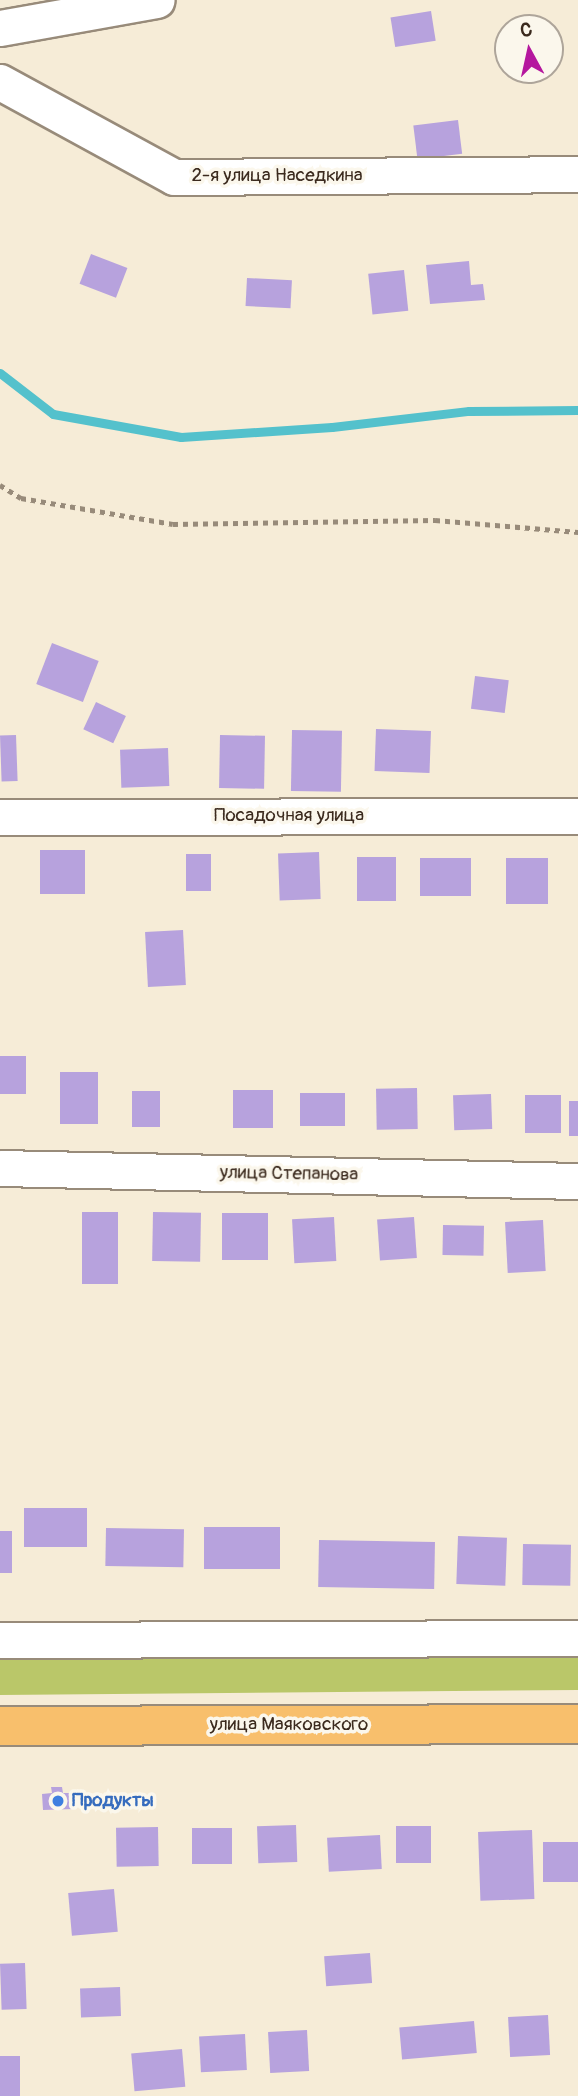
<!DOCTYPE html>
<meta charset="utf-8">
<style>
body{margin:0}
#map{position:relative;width:578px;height:2096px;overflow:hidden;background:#f6ecd7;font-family:Pangolin,sans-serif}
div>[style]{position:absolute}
.green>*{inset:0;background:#bac769}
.stream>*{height:9px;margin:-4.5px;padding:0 4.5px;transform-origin:4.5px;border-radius:4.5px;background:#54c1cc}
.building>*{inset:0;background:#b7a2dd;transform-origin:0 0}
.path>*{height:4.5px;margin-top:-2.25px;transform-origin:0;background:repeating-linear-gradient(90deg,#988b7a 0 5px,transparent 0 10px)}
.roads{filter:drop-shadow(2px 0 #988b7a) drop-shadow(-2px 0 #988b7a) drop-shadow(0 2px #988b7a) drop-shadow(0 -2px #988b7a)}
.street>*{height:35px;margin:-17.5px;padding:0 17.5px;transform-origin:17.5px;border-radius:17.5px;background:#fff}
.primary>*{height:38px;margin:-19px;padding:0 19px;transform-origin:19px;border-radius:19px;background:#f8bf6c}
.dots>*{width:19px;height:19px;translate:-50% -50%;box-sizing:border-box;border:4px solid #fbf7ec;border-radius:50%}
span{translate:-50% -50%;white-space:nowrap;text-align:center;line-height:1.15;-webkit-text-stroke:7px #fbf7ec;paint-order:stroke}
.street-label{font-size:19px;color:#3b2a1e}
.shop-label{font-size:19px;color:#366cbe;font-weight:700}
.left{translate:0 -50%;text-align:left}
.north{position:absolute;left:494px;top:14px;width:70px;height:70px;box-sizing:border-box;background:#fbf7ec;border:2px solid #aea59a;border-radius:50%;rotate:352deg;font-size:19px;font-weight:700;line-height:28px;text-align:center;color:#3b2a1e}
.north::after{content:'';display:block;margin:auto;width:24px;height:32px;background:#b5179e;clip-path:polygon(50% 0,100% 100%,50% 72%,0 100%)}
</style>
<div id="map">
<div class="green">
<i style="clip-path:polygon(478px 1652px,578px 1653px,578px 1690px,0 1695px,0 1658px)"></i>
</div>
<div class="stream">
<i style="left:0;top:373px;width:67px;rotate:37.7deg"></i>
<i style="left:53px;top:414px;width:130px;rotate:10.2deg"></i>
<i style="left:181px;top:437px;width:151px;rotate:-3.8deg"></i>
<i style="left:332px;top:427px;width:138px;rotate:-6.7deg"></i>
<i style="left:469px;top:411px;width:109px;rotate:-0.5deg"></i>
</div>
<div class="building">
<i style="left:431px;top:11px;width:30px;height:41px;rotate:81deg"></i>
<i style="left:458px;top:120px;width:34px;height:45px;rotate:83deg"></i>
<i style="left:91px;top:254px;width:39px;height:32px;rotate:21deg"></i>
<i style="clip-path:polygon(469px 261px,471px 285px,483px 284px,485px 300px,430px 304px,426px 265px)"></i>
<i style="left:404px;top:270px;width:41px;height:36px;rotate:84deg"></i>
<i style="left:247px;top:278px;width:45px;height:28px;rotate:3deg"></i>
<i style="left:52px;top:643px;width:50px;height:44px;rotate:21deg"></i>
<i style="left:475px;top:676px;width:34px;height:33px;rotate:7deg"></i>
<i style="left:96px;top:702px;width:33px;height:30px;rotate:25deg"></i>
<i style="left:376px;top:729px;width:55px;height:42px;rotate:2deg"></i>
<i style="left:292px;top:730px;width:50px;height:61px;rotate:1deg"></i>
<i style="left:16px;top:735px;width:46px;height:16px;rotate:88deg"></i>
<i style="left:220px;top:735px;width:45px;height:53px;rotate:1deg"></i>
<i style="left:168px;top:748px;width:38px;height:48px;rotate:88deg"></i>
<i style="left:40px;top:850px;width:45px;height:44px"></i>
<i style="left:319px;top:852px;width:47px;height:41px;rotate:88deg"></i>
<i style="left:186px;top:854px;width:25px;height:37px"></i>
<i style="left:396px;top:857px;width:44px;height:39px;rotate:90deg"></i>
<i style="left:420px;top:858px;width:51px;height:38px"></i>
<i style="left:548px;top:858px;width:46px;height:42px;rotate:90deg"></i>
<i style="left:183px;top:930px;width:55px;height:38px;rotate:87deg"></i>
<i style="left:26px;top:1056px;width:38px;height:26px;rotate:90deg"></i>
<i style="left:60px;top:1072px;width:38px;height:52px"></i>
<i style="left:417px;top:1088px;width:41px;height:41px;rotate:89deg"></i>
<i style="left:233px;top:1090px;width:40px;height:38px"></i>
<i style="left:132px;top:1091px;width:28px;height:36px"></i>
<i style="left:300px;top:1093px;width:45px;height:33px"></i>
<i style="left:491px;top:1094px;width:35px;height:38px;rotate:88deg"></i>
<i style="left:525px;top:1095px;width:36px;height:38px"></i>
<i style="left:569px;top:1101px;width:9px;height:35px"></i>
<i style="left:82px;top:1212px;width:36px;height:72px"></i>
<i style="left:153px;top:1212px;width:48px;height:49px;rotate:1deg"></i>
<i style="left:222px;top:1213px;width:46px;height:47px"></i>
<i style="left:334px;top:1217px;width:44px;height:42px;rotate:87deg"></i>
<i style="left:414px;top:1217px;width:41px;height:37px;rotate:86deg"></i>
<i style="left:543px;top:1220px;width:51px;height:38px;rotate:87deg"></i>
<i style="left:443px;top:1225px;width:41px;height:30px;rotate:1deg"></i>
<i style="left:24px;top:1508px;width:63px;height:39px"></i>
<i style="left:280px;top:1527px;width:42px;height:76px;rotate:90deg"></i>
<i style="left:106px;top:1528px;width:78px;height:38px;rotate:1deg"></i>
<i style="left:0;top:1531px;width:12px;height:42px"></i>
<i style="left:458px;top:1536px;width:49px;height:48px;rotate:2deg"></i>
<i style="left:319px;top:1540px;width:116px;height:47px;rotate:1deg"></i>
<i style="left:523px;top:1544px;width:48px;height:41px;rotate:1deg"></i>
<i style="clip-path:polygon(51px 1787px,62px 1787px,63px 1793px,73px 1793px,74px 1809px,43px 1810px,42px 1794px,52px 1793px)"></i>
<i style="left:296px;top:1825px;width:37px;height:39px;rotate:88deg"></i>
<i style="left:396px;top:1826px;width:35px;height:37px"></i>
<i style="left:158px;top:1827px;width:39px;height:42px;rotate:89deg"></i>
<i style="left:192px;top:1828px;width:40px;height:36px"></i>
<i style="left:532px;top:1830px;width:69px;height:54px;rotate:88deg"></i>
<i style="left:380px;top:1835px;width:34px;height:53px;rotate:87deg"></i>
<i style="left:578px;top:1842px;width:40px;height:35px;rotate:90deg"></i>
<i style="left:114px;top:1889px;width:43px;height:46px;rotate:85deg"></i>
<i style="left:370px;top:1953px;width:30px;height:46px;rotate:86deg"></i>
<i style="left:25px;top:1963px;width:46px;height:25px;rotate:88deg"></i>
<i style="left:120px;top:1987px;width:29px;height:40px;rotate:88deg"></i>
<i style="left:548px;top:2015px;width:40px;height:40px;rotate:87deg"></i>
<i style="left:474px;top:2021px;width:32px;height:75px;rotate:85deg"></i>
<i style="left:307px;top:2030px;width:41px;height:39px;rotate:87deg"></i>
<i style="left:245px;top:2034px;width:36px;height:46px;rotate:87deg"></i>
<i style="left:182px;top:2049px;width:38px;height:51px;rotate:85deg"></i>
<i style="left:0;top:2056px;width:20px;height:40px"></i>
</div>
<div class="path">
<i style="left:0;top:485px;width:25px;rotate:32deg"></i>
<i style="left:21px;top:498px;width:154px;rotate:9.7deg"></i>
<i style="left:173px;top:524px;width:262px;rotate:-0.9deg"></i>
<i style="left:435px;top:520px;width:144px;rotate:4.8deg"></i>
</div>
<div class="roads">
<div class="street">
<i style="left:0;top:28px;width:159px;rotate:-10.1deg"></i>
<i style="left:0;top:82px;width:198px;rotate:28.6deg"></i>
<i style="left:174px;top:177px;width:404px;rotate:-0.4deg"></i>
<i style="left:0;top:817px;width:578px;rotate:-0.1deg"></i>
<i style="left:0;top:1168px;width:578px;rotate:1.29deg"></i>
<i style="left:0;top:1640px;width:578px;rotate:-0.2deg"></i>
</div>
<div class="primary">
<i style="left:0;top:1726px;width:578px;rotate:-0.2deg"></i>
</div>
</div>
<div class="dots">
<i style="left:58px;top:1801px;background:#3f7fe0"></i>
</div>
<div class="street-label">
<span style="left:277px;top:176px">2-я улица Наседкина</span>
<span style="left:289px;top:816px">Посадочная улица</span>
<span style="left:289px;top:1174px;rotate:1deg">улица Степанова</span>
<span style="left:289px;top:1725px">улица Маяковского</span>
</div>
<div class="shop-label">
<span class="left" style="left:72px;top:1801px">Продукты</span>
</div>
<div class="north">С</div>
</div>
